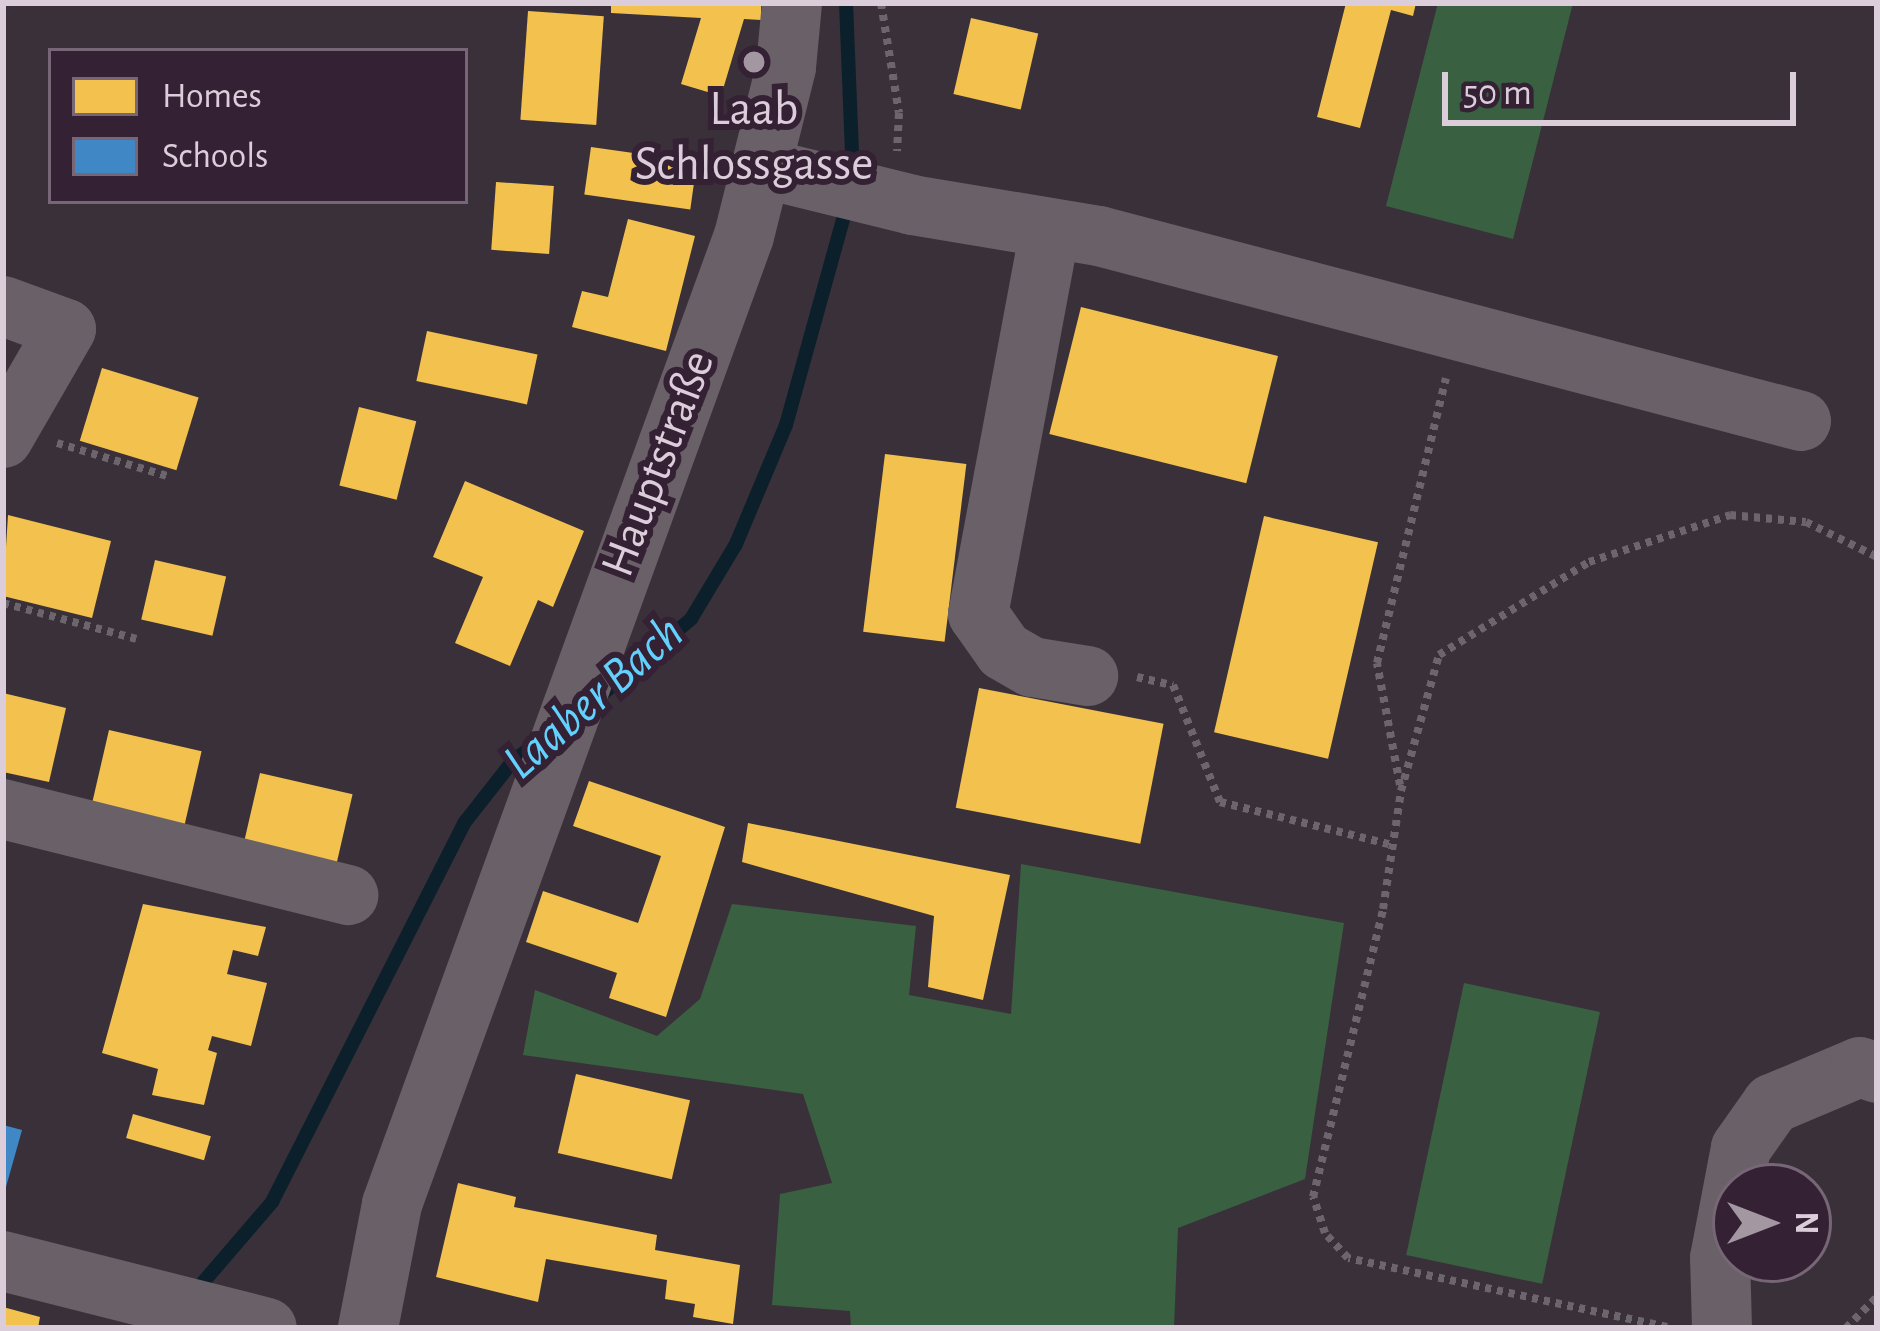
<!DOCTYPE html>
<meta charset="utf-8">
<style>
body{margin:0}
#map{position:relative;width:1880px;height:1331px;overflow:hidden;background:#3a303a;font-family:"Alegreya Sans",sans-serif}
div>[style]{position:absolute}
.green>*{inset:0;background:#3a6042;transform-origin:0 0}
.homes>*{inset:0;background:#f2c14e;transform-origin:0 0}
.schools>*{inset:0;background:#3f88c5}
.stream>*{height:14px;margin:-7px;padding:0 7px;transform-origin:7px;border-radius:7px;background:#0b202a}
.path>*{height:8px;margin-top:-4px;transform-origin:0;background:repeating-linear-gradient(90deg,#6c656c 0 6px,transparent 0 12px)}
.minor>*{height:60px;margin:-30px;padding:0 30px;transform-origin:30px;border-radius:30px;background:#696068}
.dots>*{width:33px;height:33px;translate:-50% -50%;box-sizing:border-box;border:6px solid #352134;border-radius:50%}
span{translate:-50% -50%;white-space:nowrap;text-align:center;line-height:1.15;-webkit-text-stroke:12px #352134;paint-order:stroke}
.poi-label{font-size:48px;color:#dbceda}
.street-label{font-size:48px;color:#dbceda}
.water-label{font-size:51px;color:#63d1fe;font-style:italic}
.frame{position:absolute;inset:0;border:6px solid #dbceda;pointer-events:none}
.legend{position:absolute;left:48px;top:48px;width:420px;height:156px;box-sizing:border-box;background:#352134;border:3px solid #776676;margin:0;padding:15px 21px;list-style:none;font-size:36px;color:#dbceda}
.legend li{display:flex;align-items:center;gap:24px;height:60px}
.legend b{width:60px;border:3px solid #776676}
.north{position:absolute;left:1712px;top:1163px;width:120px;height:120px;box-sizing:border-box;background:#352134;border:3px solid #776676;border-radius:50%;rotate:90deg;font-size:33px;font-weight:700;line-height:48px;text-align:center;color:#dbceda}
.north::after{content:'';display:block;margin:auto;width:42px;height:54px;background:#a397a2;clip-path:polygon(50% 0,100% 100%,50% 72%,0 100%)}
.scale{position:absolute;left:1442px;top:72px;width:354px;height:54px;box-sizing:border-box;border:6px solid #dbceda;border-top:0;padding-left:15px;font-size:36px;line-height:42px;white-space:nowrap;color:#dbceda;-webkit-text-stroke:9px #352134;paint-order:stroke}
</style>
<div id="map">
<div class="green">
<i style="clip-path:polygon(1438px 3px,1573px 3px,1513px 239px,1386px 206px)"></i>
<i style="clip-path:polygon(1021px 864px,1344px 923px,1305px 1179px,1178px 1228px,1174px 1328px,851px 1328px,850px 1311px,772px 1305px,780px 1194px,832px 1183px,803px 1094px,523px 1055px,535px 990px,657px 1036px,700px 999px,732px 904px,916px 926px,909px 995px,1011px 1014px)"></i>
<i style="left:1464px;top:983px;width:139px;height:278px;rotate:12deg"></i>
</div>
<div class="homes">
<i style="clip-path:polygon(611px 3px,761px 3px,761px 20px,744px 19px,721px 96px,681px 84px,701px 18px,611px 13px)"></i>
<i style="clip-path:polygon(1346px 3px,1416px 3px,1413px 16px,1391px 10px,1360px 128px,1317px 117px)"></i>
<i style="left:528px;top:11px;width:76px;height:109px;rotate:4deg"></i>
<i style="left:971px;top:18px;width:69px;height:78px;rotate:13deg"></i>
<i style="left:591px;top:147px;width:107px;height:48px;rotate:8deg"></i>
<i style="left:496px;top:182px;width:58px;height:68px;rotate:4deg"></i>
<i style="clip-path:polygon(628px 219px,695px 236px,666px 351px,572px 327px,582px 291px,608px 297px)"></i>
<i style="left:1081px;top:307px;width:203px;height:131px;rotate:14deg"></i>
<i style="left:427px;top:331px;width:113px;height:51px;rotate:12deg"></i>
<i style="left:102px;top:368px;width:101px;height:76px;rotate:17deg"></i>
<i style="left:359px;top:407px;width:59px;height:81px;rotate:14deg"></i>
<i style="left:885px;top:454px;width:82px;height:179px;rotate:7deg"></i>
<i style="clip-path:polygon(465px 481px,584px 531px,553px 607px,538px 600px,510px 666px,455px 643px,483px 577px,433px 557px)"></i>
<i style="clip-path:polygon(8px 515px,111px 541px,92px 618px,3px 596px)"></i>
<i style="left:1264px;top:516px;width:117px;height:222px;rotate:13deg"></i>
<i style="left:155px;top:560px;width:73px;height:61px;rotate:13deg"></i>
<i style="left:979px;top:688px;width:188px;height:122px;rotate:11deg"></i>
<i style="clip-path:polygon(3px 693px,66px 708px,49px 782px,3px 772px)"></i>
<i style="left:109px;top:730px;width:95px;height:79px;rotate:13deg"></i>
<i style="left:260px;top:773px;width:95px;height:79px;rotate:13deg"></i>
<i style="clip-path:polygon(589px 781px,725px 827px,666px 1017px,609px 998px,617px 973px,526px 942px,543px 891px,638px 923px,661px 856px,573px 826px)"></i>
<i style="clip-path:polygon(748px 823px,1010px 875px,983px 1000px,928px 987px,934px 916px,742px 862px)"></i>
<i style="clip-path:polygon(143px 904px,266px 927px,258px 956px,233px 950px,227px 974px,267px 983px,251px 1046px,212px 1036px,208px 1050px,217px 1053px,204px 1105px,152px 1095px,158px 1069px,102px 1053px)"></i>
<i style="left:576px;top:1074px;width:117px;height:81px;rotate:13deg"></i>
<i style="left:133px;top:1114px;width:81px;height:25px;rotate:16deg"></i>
<i style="clip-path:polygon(458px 1183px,516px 1197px,514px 1207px,657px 1235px,655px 1250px,740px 1265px,733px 1324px,693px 1317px,695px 1304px,665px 1299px,667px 1280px,546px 1259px,538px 1302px,436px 1277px)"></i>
<i style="clip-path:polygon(3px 1307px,40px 1317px,38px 1328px,3px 1328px)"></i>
</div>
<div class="schools">
<i style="clip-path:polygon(3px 1125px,22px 1130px,4px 1194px,3px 1194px)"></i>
</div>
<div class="stream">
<i style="left:846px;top:3px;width:175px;rotate:87.7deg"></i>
<i style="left:599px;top:697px;width:121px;rotate:-40.3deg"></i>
<i style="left:691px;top:619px;width:87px;rotate:-59deg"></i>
<i style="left:736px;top:544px;width:129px;rotate:-67.2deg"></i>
<i style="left:786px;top:425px;width:228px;rotate:-74.5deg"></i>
<i style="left:193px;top:1294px;width:121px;rotate:-49.3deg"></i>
<i style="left:272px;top:1202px;width:426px;rotate:-63.1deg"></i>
<i style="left:465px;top:822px;width:76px;rotate:-51.9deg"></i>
<i style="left:512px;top:762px;width:33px;rotate:-38deg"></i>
</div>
<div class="path">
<i style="left:881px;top:3px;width:111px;rotate:80.7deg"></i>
<i style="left:899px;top:113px;width:38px;rotate:93deg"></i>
<i style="left:57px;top:443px;width:118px;rotate:16.7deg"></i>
<i style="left:3px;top:603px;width:138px;rotate:15.1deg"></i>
<i style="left:1137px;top:677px;width:37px;rotate:13deg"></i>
<i style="left:1173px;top:685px;width:126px;rotate:68.1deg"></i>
<i style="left:1220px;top:802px;width:178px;rotate:14deg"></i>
<i style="left:1400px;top:785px;width:124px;rotate:-100.7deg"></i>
<i style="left:1377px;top:663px;width:293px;rotate:-76.4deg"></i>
<i style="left:1667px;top:1327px;width:326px;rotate:-167.8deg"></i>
<i style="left:1348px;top:1258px;width:34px;rotate:-133deg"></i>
<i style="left:1325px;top:1233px;width:38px;rotate:-108deg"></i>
<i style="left:1313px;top:1197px;width:296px;rotate:-76.3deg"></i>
<i style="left:1383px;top:909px;width:119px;rotate:-81.3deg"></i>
<i style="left:1401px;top:791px;width:141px;rotate:-74.4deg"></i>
<i style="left:1439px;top:655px;width:176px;rotate:-31.8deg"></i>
<i style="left:1589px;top:562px;width:149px;rotate:-18.4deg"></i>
<i style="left:1730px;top:515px;width:76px;rotate:5.3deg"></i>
<i style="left:1806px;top:522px;width:79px;rotate:26.2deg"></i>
<i style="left:1846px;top:1328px;width:44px;rotate:-45deg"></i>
</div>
<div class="minor">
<i style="left:763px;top:168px;width:154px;rotate:13.9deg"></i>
<i style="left:912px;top:205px;width:190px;rotate:9.4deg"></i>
<i style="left:1099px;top:236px;width:726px;rotate:14.76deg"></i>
<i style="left:1050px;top:230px;width:391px;rotate:100.6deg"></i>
<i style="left:978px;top:614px;width:45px;rotate:54.9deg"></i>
<i style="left:1004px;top:651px;width:32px;rotate:30deg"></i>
<i style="left:1032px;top:667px;width:57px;rotate:9.1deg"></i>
<i style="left:3px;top:306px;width:67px;rotate:20.1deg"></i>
<i style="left:66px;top:329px;width:126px;rotate:120deg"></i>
<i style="left:3px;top:809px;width:356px;rotate:14deg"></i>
<i style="left:3px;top:1261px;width:272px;rotate:14.2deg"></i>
<i style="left:368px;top:1328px;width:126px;rotate:-79deg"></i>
<i style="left:392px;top:1204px;width:1030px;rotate:-70.02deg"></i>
<i style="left:744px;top:236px;width:174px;rotate:-76deg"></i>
<i style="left:786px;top:67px;width:64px;rotate:-84.6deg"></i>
<i style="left:1722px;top:1328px;width:70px;rotate:-91.6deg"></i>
<i style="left:1720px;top:1258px;width:112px;rotate:-79.2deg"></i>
<i style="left:1741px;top:1148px;width:54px;rotate:-54.8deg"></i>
<i style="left:1772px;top:1104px;width:95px;rotate:-22.8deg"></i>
<i style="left:1860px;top:1067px;width:18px;rotate:19deg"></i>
</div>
<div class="dots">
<i style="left:754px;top:62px;background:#a397a2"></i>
</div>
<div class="poi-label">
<span style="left:754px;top:138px">Laab<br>Schlossgasse</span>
</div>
<div class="street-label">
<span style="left:659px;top:464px;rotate:-69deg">Hauptstraße</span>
</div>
<div class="water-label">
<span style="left:594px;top:698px;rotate:-41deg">Laaber Bach</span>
</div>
<div class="frame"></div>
<ul class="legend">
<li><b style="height:33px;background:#f2c14e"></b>Homes</li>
<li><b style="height:33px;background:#3f88c5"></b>Schools</li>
</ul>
<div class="north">N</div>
<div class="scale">50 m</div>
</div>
